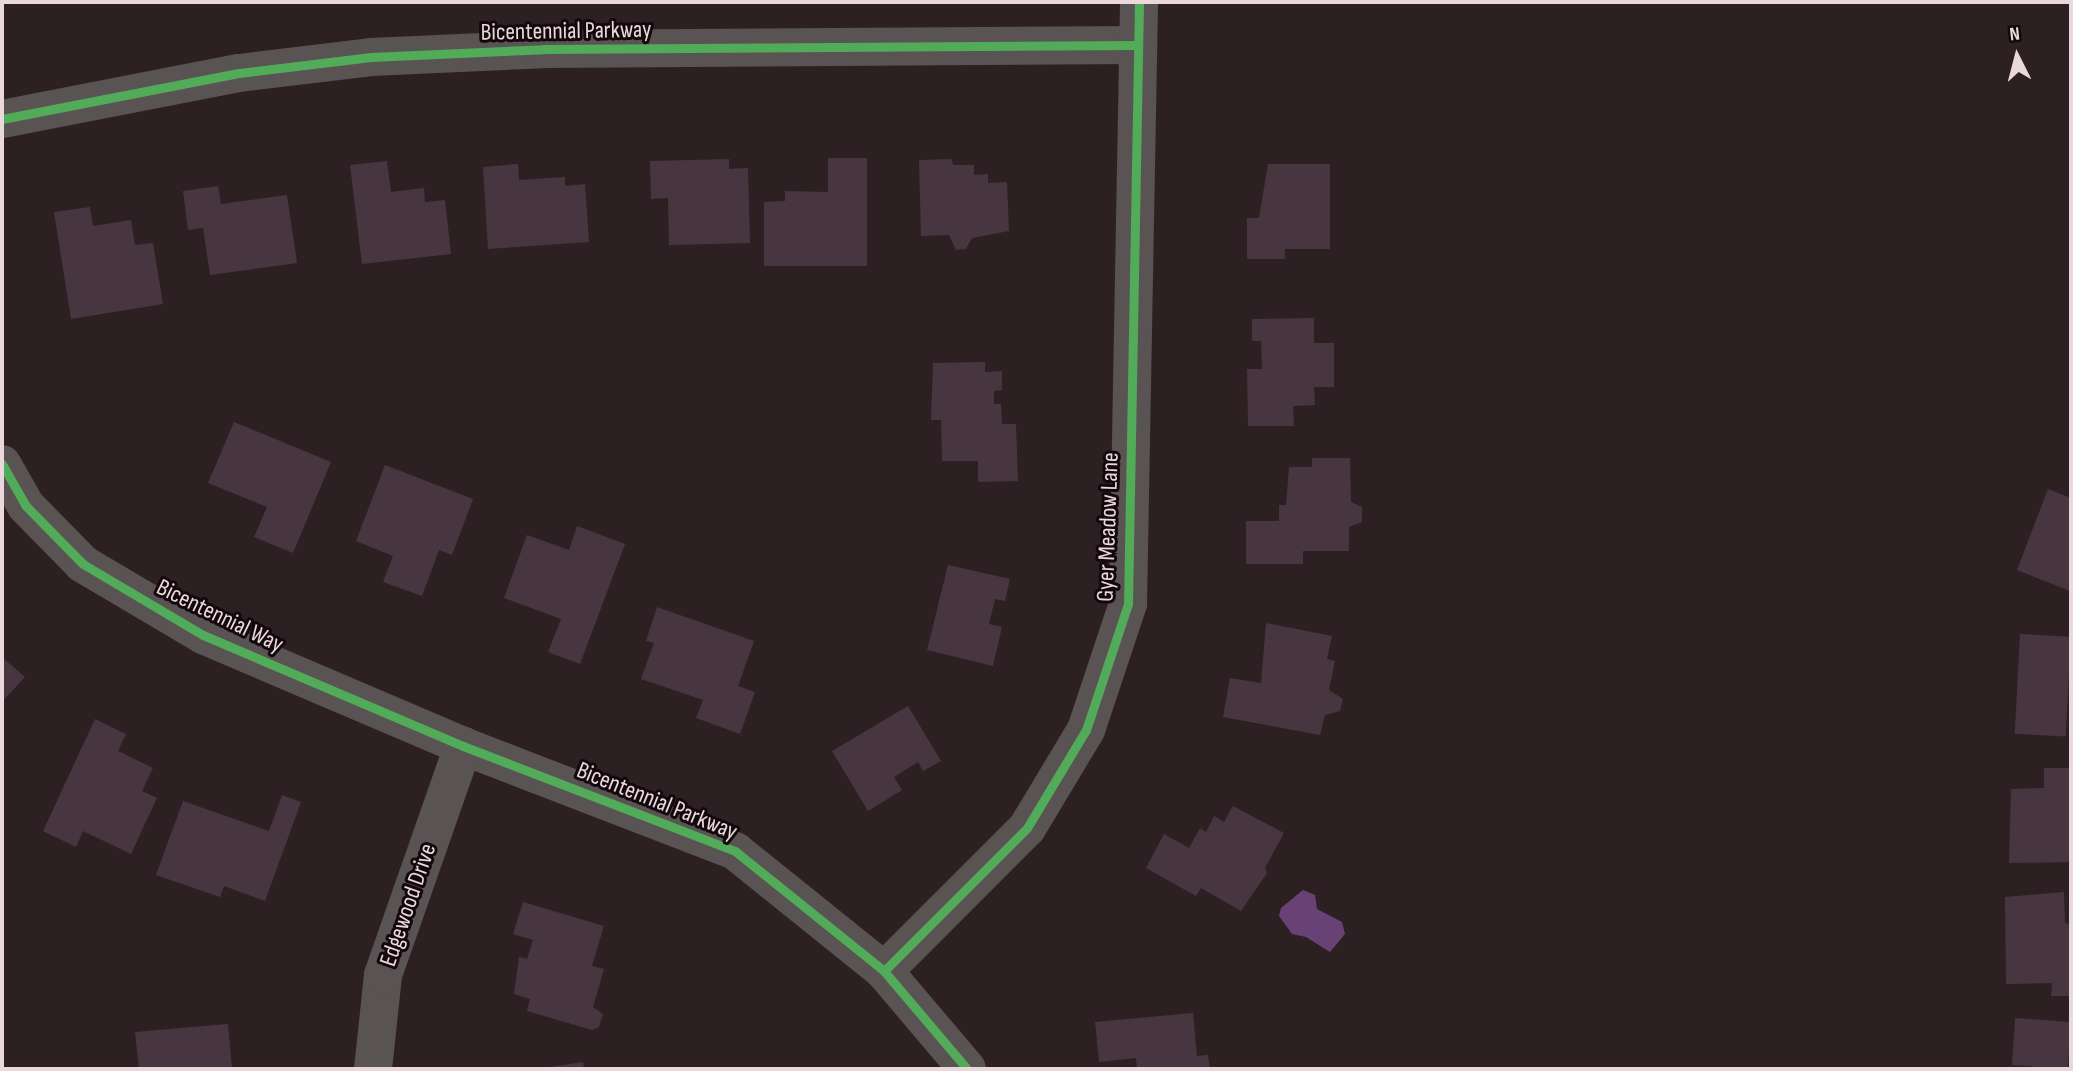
<!DOCTYPE html>
<style>
body{margin:0}
#map{position:relative;width:2073px;height:1071px;overflow:hidden;background:#2d2023;font-family:"Sofia Sans Condensed",sans-serif}
div>[style]{position:absolute}
.water>*{inset:0;background:#684275}
.building>*{inset:0;background:#47363f;transform-origin:0 0}
.minor>*{height:38px;margin:-19px;padding:0 19px;transform-origin:19px;border-radius:19px;background:#595353}
.cycleway>*{height:9px;margin:-4.5px;padding:0 4.5px;transform-origin:4.5px;border-radius:4.5px;background:#51ab58}
span{translate:-50% -50%;white-space:nowrap;text-align:center;line-height:1.15;-webkit-text-stroke:6px #13080b;paint-order:stroke}
.street-label{font-size:24px;color:#ead8dc}
.frame{position:absolute;inset:0;border:4px solid #ead8dc;pointer-events:none}
.north{position:absolute;left:1982px;top:21px;width:70px;height:70px;-webkit-text-stroke:5px #13080b;paint-order:stroke;rotate:354deg;font-size:19px;font-weight:700;line-height:28px;text-align:center;color:#ead8dc}
.north::after{content:'';display:block;margin:auto;width:24px;height:32px;background:#ead8dc;clip-path:polygon(50% 0,100% 100%,50% 72%,0 100%)}
</style>
<div id="map">
<div class="water">
<i style="clip-path:polygon(1303px 890px,1315px 895px,1317px 909px,1342px 922px,1345px 934px,1330px 952px,1306px 937px,1292px 934px,1279px 916px,1281px 908px)"></i>
</div>
<div class="building">
<i style="clip-path:polygon(828px 158px,867px 158px,867px 266px,764px 266px,764px 202px,785px 201px,785px 191px,828px 192px)"></i>
<i style="clip-path:polygon(729px 159px,729px 169px,748px 168px,750px 243px,669px 245px,668px 198px,651px 199px,650px 161px)"></i>
<i style="clip-path:polygon(952px 159px,953px 165px,974px 165px,974px 175px,988px 174px,988px 183px,1007px 182px,1009px 231px,972px 238px,966px 249px,956px 250px,949px 235px,921px 236px,919px 160px)"></i>
<i style="clip-path:polygon(387px 161px,391px 192px,424px 188px,425px 202px,445px 200px,451px 254px,362px 264px,350px 165px)"></i>
<i style="clip-path:polygon(518px 164px,519px 180px,565px 177px,565px 186px,585px 184px,589px 242px,488px 249px,483px 167px)"></i>
<i style="clip-path:polygon(1268px 164px,1330px 164px,1330px 249px,1285px 249px,1285px 259px,1247px 259px,1247px 218px,1259px 218px)"></i>
<i style="clip-path:polygon(218px 186px,221px 204px,287px 195px,297px 263px,210px 275px,203px 228px,188px 230px,183px 191px)"></i>
<i style="clip-path:polygon(90px 207px,93px 226px,131px 220px,135px 245px,153px 243px,163px 304px,71px 319px,54px 212px)"></i>
<i style="clip-path:polygon(1314px 318px,1314px 343px,1334px 343px,1334px 387px,1314px 387px,1315px 405px,1293px 406px,1294px 426px,1248px 426px,1247px 369px,1262px 369px,1261px 341px,1252px 341px,1252px 319px)"></i>
<i style="clip-path:polygon(985px 362px,985px 372px,1002px 371px,1002px 390px,994px 391px,994px 404px,1001px 404px,1002px 424px,1016px 424px,1018px 481px,978px 482px,978px 461px,942px 461px,941px 420px,931px 420px,933px 363px)"></i>
<i style="clip-path:polygon(234px 422px,331px 462px,293px 553px,254px 537px,267px 507px,208px 483px)"></i>
<i style="clip-path:polygon(1312px 458px,1350px 458px,1351px 502px,1362px 507px,1362px 522px,1349px 527px,1349px 551px,1303px 551px,1303px 564px,1246px 564px,1246px 521px,1279px 521px,1279px 505px,1286px 505px,1289px 467px,1312px 467px)"></i>
<i style="clip-path:polygon(385px 465px,473px 499px,452px 555px,439px 550px,422px 596px,383px 582px,393px 556px,356px 541px)"></i>
<i style="clip-path:polygon(2048px 489px,2071px 498px,2070px 591px,2017px 570px)"></i>
<i style="clip-path:polygon(577px 526px,625px 544px,580px 664px,548px 652px,561px 619px,504px 598px,527px 535px,569px 550px)"></i>
<i style="clip-path:polygon(948px 565px,1010px 579px,1005px 601px,995px 599px,989px 624px,1002px 627px,993px 666px,927px 650px)"></i>
<i style="clip-path:polygon(657px 607px,754px 641px,738px 686px,755px 692px,740px 734px,696px 718px,703px 700px,641px 679px,654px 643px,646px 641px)"></i>
<i style="clip-path:polygon(1266px 623px,1332px 636px,1327px 659px,1335px 661px,1329px 690px,1343px 699px,1340px 711px,1325px 715px,1320px 735px,1223px 717px,1230px 678px,1261px 683px)"></i>
<i style="left:2020px;top:634px;width:51px;height:100px;rotate:3deg"></i>
<i style="clip-path:polygon(2px 657px,25px 677px,2px 702px)"></i>
<i style="clip-path:polygon(908px 706px,941px 761px,923px 771px,918px 762px,894px 777px,902px 790px,868px 811px,832px 751px)"></i>
<i style="clip-path:polygon(95px 719px,126px 734px,118px 751px,153px 768px,142px 791px,157px 798px,131px 854px,83px 831px,76px 847px,43px 831px)"></i>
<i style="clip-path:polygon(2044px 768px,2071px 768px,2071px 862px,2009px 863px,2011px 789px,2044px 788px)"></i>
<i style="clip-path:polygon(282px 795px,301px 802px,265px 901px,224px 886px,220px 897px,156px 875px,183px 801px,269px 831px)"></i>
<i style="clip-path:polygon(1233px 806px,1284px 833px,1265px 868px,1267px 873px,1241px 911px,1201px 888px,1196px 896px,1146px 868px,1164px 834px,1189px 848px,1200px 828px,1206px 832px,1214px 816px,1224px 822px)"></i>
<i style="clip-path:polygon(2064px 892px,2065px 923px,2070px 924px,2071px 934px,2071px 996px,2051px 996px,2052px 983px,2006px 984px,2005px 897px)"></i>
<i style="clip-path:polygon(523px 902px,604px 926px,592px 966px,604px 969px,593px 1007px,603px 1014px,599px 1027px,592px 1030px,527px 1011px,530px 999px,514px 994px,519px 957px,527px 959px,533px 940px,513px 934px)"></i>
<i style="clip-path:polygon(1193px 1013px,1197px 1056px,1208px 1055px,1210px 1069px,1137px 1069px,1136px 1058px,1099px 1062px,1095px 1022px)"></i>
<i style="left:2071px;top:1022px;width:47px;height:56px;rotate:94deg"></i>
<i style="clip-path:polygon(228px 1024px,232px 1069px,139px 1069px,135px 1032px)"></i>
<i style="clip-path:polygon(583px 1062px,584px 1069px,544px 1069px,543px 1068px)"></i>
</div>
<div class="minor">
<i style="left:2px;top:119px;width:241px;rotate:-11deg"></i>
<i style="left:239px;top:73px;width:133px;rotate:-6.9deg"></i>
<i style="left:371px;top:57px;width:173px;rotate:-2.6deg"></i>
<i style="left:544px;top:49px;width:593px;rotate:-0.39deg"></i>
<i style="left:2px;top:464px;width:48px;rotate:60.3deg"></i>
<i style="left:26px;top:506px;width:81px;rotate:45.5deg"></i>
<i style="left:83px;top:564px;width:139px;rotate:30.6deg"></i>
<i style="left:203px;top:635px;width:283px;rotate:23.1deg"></i>
<i style="left:463px;top:746px;width:292px;rotate:21.1deg"></i>
<i style="left:735px;top:851px;width:191px;rotate:38.8deg"></i>
<i style="left:884px;top:971px;width:128px;rotate:49.7deg"></i>
<i style="left:884px;top:971px;width:202px;rotate:-45deg"></i>
<i style="left:1027px;top:828px;width:114px;rotate:-59deg"></i>
<i style="left:1086px;top:730px;width:133px;rotate:-71.6deg"></i>
<i style="left:1128px;top:604px;width:602px;rotate:-88.95deg"></i>
<i style="left:373px;top:1069px;width:95px;rotate:-83.9deg"></i>
<i style="left:383px;top:975px;width:243px;rotate:-70.7deg"></i>
</div>
<div class="cycleway">
<i style="left:2px;top:119px;width:241px;rotate:-11deg"></i>
<i style="left:239px;top:73px;width:133px;rotate:-6.9deg"></i>
<i style="left:371px;top:57px;width:173px;rotate:-2.6deg"></i>
<i style="left:544px;top:49px;width:593px;rotate:-0.39deg"></i>
<i style="left:2px;top:464px;width:48px;rotate:60.3deg"></i>
<i style="left:26px;top:506px;width:81px;rotate:45.5deg"></i>
<i style="left:83px;top:564px;width:139px;rotate:30.6deg"></i>
<i style="left:203px;top:635px;width:283px;rotate:23.1deg"></i>
<i style="left:463px;top:746px;width:292px;rotate:21.1deg"></i>
<i style="left:735px;top:851px;width:191px;rotate:38.8deg"></i>
<i style="left:884px;top:971px;width:128px;rotate:49.7deg"></i>
<i style="left:884px;top:971px;width:202px;rotate:-45deg"></i>
<i style="left:1027px;top:828px;width:114px;rotate:-59deg"></i>
<i style="left:1086px;top:730px;width:133px;rotate:-71.6deg"></i>
<i style="left:1128px;top:604px;width:602px;rotate:-88.95deg"></i>
</div>
<div class="street-label">
<span style="left:566px;top:31px;rotate:-1deg">Bicentennial Parkway</span>
<span style="left:1108px;top:527px;rotate:-88deg">Gyer Meadow Lane</span>
<span style="left:220px;top:616px;rotate:26deg">Bicentennial Way</span>
<span style="left:657px;top:801px;rotate:22deg">Bicentennial Parkway</span>
<span style="left:408px;top:905px;rotate:-71deg">Edgewood Drive</span>
</div>
<div class="frame"></div>
<div class="north">N</div>
</div>
